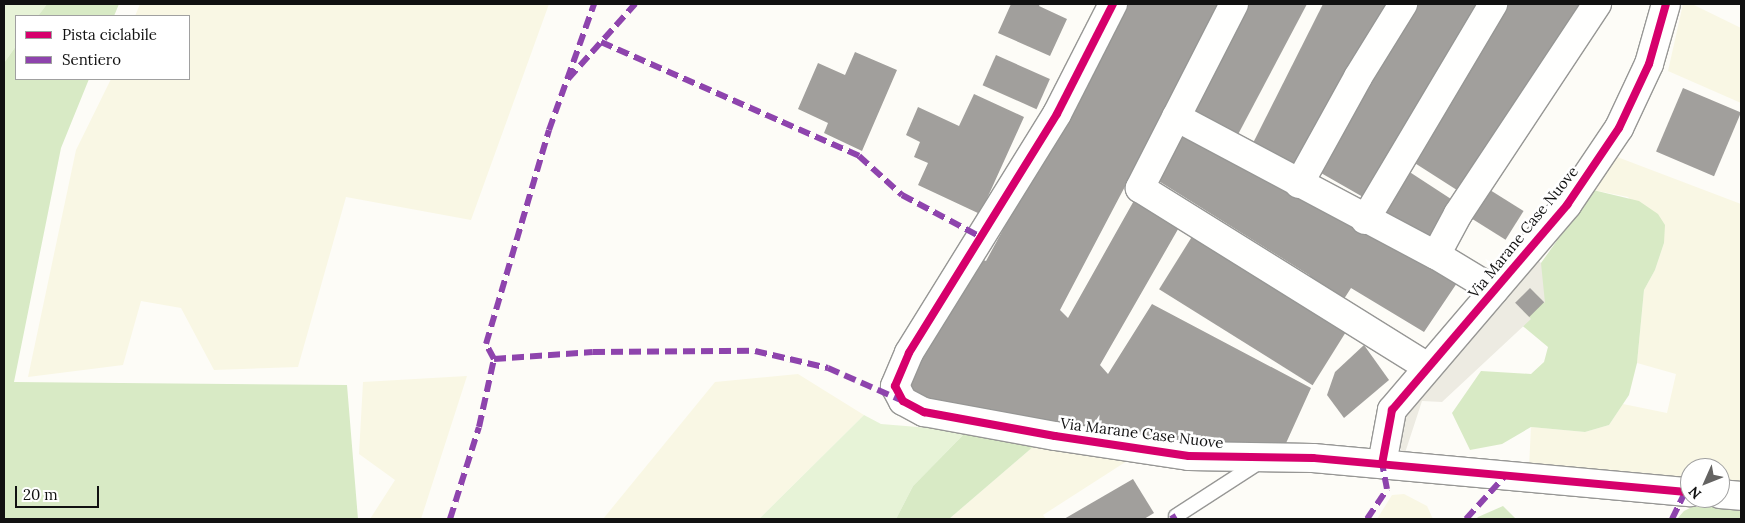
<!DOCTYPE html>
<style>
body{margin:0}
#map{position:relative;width:1745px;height:523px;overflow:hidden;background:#fdfcf7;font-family:Lora,serif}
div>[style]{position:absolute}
.farmland>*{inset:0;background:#f9f7e4}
.green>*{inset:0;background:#e7f3d7}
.forest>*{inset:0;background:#d8eac5}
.plaza>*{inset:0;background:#edebe2}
.building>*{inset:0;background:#a19f9c;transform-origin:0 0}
.roads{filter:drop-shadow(1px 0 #979795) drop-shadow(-1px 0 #979795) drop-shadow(0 1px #979795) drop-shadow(0 -1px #979795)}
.lane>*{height:14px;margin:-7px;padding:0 7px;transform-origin:7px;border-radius:7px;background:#fffffe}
.street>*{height:28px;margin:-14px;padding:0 14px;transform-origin:14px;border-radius:14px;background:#fffffe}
.quiet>*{height:6px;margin-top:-3px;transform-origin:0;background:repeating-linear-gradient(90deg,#8e44ad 0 12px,transparent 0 18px)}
.cycleway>*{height:8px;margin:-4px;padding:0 4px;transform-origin:4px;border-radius:4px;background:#d6006c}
span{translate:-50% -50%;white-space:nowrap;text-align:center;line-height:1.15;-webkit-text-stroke:5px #fff;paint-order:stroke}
.street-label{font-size:15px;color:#111}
.frame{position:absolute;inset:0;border:5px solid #111;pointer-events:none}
.legend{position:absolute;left:15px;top:15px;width:175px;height:65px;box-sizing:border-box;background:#fff;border:1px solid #a0a0a0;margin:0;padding:6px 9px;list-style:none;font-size:15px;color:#111}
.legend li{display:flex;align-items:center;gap:10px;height:25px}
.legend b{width:25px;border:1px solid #a0a0a0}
.north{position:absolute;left:1680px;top:458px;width:50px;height:50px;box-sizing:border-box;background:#fff;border:1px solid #a0a0a0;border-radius:50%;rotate:226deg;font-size:14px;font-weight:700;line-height:20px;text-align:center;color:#111}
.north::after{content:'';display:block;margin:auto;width:18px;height:22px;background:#646362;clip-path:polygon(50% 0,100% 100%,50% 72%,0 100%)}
.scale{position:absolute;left:15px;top:486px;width:84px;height:22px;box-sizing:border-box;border:2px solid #111;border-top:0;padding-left:6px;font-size:15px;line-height:18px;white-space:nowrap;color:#111;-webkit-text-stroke:4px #fff;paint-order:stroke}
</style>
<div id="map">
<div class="farmland">
<i style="clip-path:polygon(140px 4px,549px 4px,471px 220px,346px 197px,298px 367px,214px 370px,181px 308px,141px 301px,123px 365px,28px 377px,76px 150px,111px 79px,189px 79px,189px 16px,135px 16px)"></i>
<i style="clip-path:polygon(1683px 4px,1692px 4px,1741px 28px,1741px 103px,1668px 71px)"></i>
<i style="clip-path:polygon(1612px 155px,1741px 204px,1741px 486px,1720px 485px,1720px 468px,1690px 468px,1690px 483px,1529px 467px,1531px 427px,1585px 432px,1609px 425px,1623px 404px,1667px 413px,1676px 374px,1637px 363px,1644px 290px,1655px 270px,1664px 243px,1628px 197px,1593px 190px)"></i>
<i style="clip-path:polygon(798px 374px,864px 415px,759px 519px,603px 519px,715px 382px)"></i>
<i style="clip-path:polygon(467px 376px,421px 519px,370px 519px,395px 480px,359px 454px,363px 382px)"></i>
<i style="clip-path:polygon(1034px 446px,1127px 461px,1043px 515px,1046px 519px,949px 519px)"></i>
<i style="clip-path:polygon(1404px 494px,1427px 506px,1433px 519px,1377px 519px,1392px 495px)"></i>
</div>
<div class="green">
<i style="clip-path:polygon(4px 4px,47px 4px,38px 16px,16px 16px,16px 46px,4px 63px)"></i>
<i style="clip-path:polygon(864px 415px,881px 424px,967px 431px,913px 486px,896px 519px,759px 519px)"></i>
</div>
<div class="forest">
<i style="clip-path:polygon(47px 4px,119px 4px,114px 16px,38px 16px)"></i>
<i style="clip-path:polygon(16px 46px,16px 79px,89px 79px,61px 148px,14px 382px,347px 385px,358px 519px,4px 519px,4px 63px)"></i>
<i style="clip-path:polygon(1593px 190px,1639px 201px,1658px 214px,1665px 225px,1664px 243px,1655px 270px,1644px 290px,1637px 363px,1629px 395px,1609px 425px,1585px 432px,1531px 427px,1502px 444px,1470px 450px,1452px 413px,1481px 371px,1531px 374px,1544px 362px,1548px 347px,1518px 322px,1541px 263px)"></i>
<i style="clip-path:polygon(967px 431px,1034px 446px,949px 519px,896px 519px,913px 486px)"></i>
<i style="clip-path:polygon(1503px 506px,1516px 519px,1476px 519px,1478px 517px)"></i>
<i style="clip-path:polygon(1692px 507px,1741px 507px,1741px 519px,1677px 519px,1684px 511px)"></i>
</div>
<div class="plaza">
<i style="clip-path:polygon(1531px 254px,1541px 263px,1545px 303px,1530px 289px,1516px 303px,1531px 319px,1442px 402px,1422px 401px,1404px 456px,1398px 443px,1403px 406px)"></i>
</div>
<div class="building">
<i style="clip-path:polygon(1011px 4px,1040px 4px,1039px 6px,1067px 19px,1050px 56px,998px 33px)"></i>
<i style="clip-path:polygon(1126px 4px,1221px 4px,1060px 310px,1068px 318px,1136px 197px,1181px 224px,1100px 365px,1108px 374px,1152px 304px,1311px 388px,1282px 452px,950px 411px,903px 391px,976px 257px,986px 261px)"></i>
<i style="clip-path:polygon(1243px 4px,1307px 4px,1234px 142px,1184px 115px)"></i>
<i style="clip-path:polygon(1323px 4px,1395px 4px,1291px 173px,1250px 149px)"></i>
<i style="clip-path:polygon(1416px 4px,1479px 4px,1363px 197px,1314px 169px)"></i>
<i style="clip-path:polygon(1508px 4px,1580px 4px,1460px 192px,1410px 160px)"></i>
<i style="clip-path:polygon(855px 52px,897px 70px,862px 151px,824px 133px,828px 123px,798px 109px,818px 63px,845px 75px)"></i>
<i style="left:996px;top:55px;width:59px;height:33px;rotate:24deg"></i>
<i style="left:1683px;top:88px;width:63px;height:69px;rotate:23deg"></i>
<i style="clip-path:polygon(974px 94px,1024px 117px,980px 214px,918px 185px,928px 163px,914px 157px,920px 142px,906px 135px,918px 107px,959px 126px)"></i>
<i style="clip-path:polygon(1181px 132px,1399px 251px,1405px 244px,1459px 280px,1424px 332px,1351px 288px,1342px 302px,1327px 294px,1309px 275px,1157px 180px)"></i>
<i style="left:1405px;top:169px;width:59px;height:51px;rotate:33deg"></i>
<i style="left:1482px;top:185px;width:49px;height:34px;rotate:32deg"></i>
<i style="left:1193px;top:235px;width:181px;height:64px;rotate:32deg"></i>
<i style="left:1530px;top:288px;width:20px;height:21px;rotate:45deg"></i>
<i style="clip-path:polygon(1364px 345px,1389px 380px,1344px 418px,1327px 395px,1335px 372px)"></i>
<i style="clip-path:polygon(1133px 479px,1154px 513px,1144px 519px,1064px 519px)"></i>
</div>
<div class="roads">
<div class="lane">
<i style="left:1176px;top:516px;width:101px;rotate:-32.9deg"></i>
</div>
<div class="street">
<i style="left:1113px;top:4px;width:123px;rotate:117deg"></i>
<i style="left:1057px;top:114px;width:281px;rotate:121.8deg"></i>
<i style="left:909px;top:353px;width:36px;rotate:113deg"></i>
<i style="left:895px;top:386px;width:17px;rotate:62deg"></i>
<i style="left:903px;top:401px;width:24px;rotate:28deg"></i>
<i style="left:924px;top:412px;width:133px;rotate:10.4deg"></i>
<i style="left:1055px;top:436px;width:135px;rotate:8.5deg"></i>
<i style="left:1189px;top:456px;width:124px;rotate:0.9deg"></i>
<i style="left:1313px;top:458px;width:379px;rotate:5.2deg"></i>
<i style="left:1234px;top:4px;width:207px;rotate:117.1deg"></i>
<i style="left:1140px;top:188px;width:339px;rotate:31.9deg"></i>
<i style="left:1176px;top:117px;width:294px;rotate:28deg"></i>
<i style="left:1436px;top:255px;width:68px;rotate:31.1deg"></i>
<i style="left:1299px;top:184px;width:122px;rotate:-61.1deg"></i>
<i style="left:1358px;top:77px;width:86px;rotate:-58.3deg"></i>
<i style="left:1365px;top:220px;width:251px;rotate:-59.3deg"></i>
<i style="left:1436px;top:255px;width:47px;rotate:-61.8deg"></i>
<i style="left:1458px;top:214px;width:252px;rotate:-56.5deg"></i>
<i style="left:1382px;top:464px;width:55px;rotate:-79.5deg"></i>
<i style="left:1392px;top:410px;width:270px;rotate:-49.5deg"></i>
<i style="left:1567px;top:205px;width:93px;rotate:-56deg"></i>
<i style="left:1619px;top:128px;width:71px;rotate:-64.9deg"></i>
<i style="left:1649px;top:64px;width:62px;rotate:-74.2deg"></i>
<i style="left:1720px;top:494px;width:21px;rotate:5deg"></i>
</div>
</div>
<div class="quiet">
<i style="left:601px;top:42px;width:282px;rotate:23.8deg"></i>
<i style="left:859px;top:156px;width:58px;rotate:42.2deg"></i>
<i style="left:902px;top:195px;width:89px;rotate:28deg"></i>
<i style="left:568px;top:79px;width:101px;rotate:-48.2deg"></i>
<i style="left:494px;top:359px;width:99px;rotate:-4deg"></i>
<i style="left:593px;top:352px;width:162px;rotate:-0.4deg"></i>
<i style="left:755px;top:351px;width:75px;rotate:13.1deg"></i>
<i style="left:828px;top:368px;width:82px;rotate:23.7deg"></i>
<i style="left:450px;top:519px;width:96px;rotate:-72.5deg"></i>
<i style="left:479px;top:427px;width:70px;rotate:-77.6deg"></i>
<i style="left:494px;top:359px;width:17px;rotate:-118deg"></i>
<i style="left:486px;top:344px;width:223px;rotate:-73.6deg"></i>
<i style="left:549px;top:130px;width:134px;rotate:-70.3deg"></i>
<i style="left:1171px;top:519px;width:6px;rotate:-31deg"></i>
<i style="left:1367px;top:519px;width:36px;rotate:-56deg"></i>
<i style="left:1387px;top:489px;width:25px;rotate:-101deg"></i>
<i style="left:1466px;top:519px;width:58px;rotate:-47.8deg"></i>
<i style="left:1672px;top:519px;width:30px;rotate:-64deg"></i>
</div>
<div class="cycleway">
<i style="left:1113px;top:4px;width:123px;rotate:117deg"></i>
<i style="left:1057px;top:114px;width:281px;rotate:121.8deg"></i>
<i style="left:909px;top:353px;width:36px;rotate:113deg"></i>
<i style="left:895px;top:386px;width:17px;rotate:62deg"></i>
<i style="left:903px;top:401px;width:24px;rotate:28deg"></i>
<i style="left:924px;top:412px;width:133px;rotate:10.4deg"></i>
<i style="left:1055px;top:436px;width:135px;rotate:8.5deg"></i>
<i style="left:1189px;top:456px;width:124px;rotate:0.9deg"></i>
<i style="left:1313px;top:458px;width:379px;rotate:5.2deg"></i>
<i style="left:1382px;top:464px;width:55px;rotate:-79.5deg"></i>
<i style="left:1392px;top:410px;width:270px;rotate:-49.5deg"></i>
<i style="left:1567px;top:205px;width:93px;rotate:-56deg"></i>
<i style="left:1619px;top:128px;width:71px;rotate:-64.9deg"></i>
<i style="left:1649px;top:64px;width:62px;rotate:-74.2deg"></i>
</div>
<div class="street-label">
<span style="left:1523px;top:232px;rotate:-51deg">Via Marane Case Nuove</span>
<span style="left:1142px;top:433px;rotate:7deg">Via Marane Case Nuove</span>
</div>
<div class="frame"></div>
<ul class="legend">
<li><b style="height:6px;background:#d6006c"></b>Pista ciclabile</li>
<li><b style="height:6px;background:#8e44ad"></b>Sentiero</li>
</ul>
<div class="north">N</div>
<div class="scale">20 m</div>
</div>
